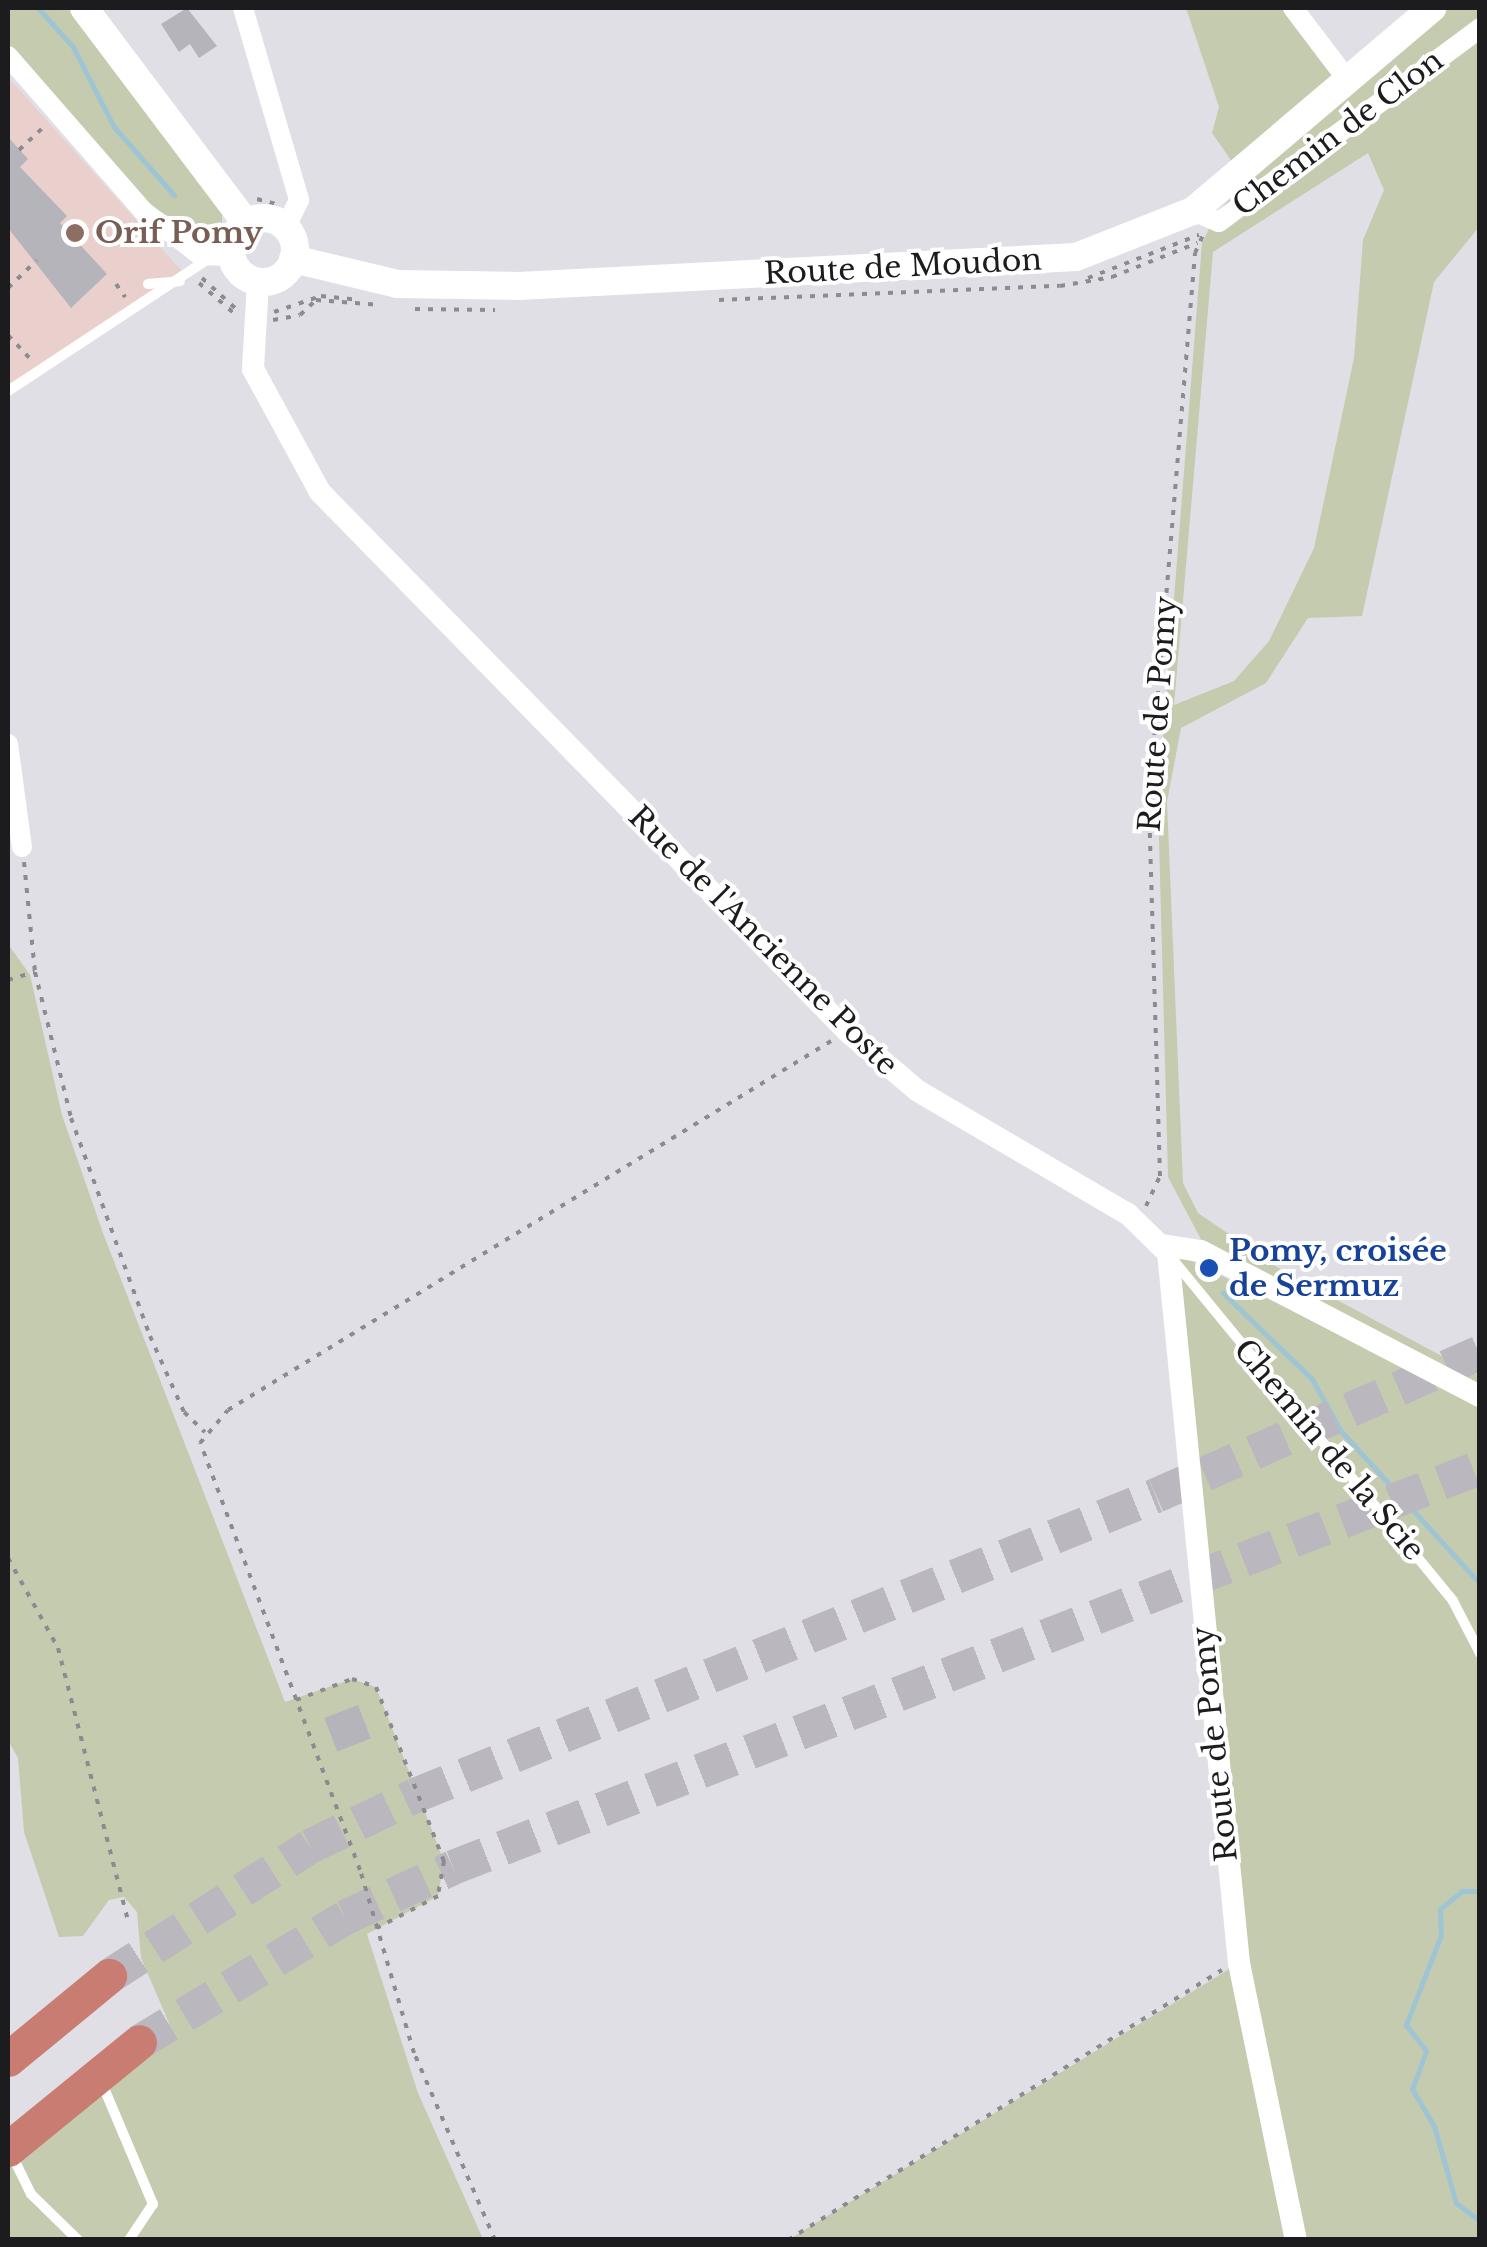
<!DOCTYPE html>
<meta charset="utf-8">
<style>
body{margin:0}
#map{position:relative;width:1487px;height:2247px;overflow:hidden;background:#e1dfe6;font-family:"Libre Baskerville",serif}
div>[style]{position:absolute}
.education>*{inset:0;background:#ead0cd}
.green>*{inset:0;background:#c4cbaf}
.stream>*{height:5px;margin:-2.5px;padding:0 2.5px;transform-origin:2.5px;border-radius:2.5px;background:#9fc5d4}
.building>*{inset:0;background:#b5b4ba;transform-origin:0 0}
.motorway-tunnel>*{height:35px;margin-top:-17.5px;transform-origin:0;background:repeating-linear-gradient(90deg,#bab8be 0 35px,transparent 0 53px)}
.path>*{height:4px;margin-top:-2px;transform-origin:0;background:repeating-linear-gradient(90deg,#8c8b90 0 5px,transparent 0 13px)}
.service>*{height:10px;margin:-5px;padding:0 5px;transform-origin:5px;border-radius:5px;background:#fff}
.minor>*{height:20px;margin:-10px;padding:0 10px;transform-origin:10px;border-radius:10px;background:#fff}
.tertiary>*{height:22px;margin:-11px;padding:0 11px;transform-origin:11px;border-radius:11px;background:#fff}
.secondary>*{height:28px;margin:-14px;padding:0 14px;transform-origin:14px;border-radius:14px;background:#fff}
.secondary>.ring{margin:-14px;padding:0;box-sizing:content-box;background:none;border:28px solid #fff;border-radius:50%}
.motorway>*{height:35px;margin:-17.5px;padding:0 17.5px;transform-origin:17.5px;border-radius:17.5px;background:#c97d72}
.dots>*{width:28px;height:28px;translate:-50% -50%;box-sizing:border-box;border:5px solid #fff;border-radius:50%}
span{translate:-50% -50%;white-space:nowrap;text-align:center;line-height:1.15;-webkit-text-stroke:8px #fff;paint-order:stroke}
.street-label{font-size:30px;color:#1c1c1e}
.education-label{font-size:30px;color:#785e54;font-weight:700}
.left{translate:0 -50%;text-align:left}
.transit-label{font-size:30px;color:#164399;font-weight:700}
.frame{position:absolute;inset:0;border:10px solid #1c1c1e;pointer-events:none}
</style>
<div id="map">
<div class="education">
<i style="clip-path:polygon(8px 77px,189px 279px,8px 385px)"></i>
</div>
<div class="green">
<i style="clip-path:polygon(8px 8px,81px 8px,222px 211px,222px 230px,210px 241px,151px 206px,8px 49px)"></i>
<i style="clip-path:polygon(evenodd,1186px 8px,1293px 8px,1350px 83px,1432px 8px,1479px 8px,1479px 227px,1434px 282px,1362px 616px,1308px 618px,1266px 683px,1181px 728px,1167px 802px,1183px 1183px,1198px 1213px,1283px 1271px,1479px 1376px,1479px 1388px,1204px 1245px,1168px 1177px,1158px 801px,1202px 243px,1217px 212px,1332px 100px,1242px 176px,1212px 133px,1219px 107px,1186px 8px,1368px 153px,1384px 190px,1363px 240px,1354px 358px,1314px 548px,1269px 641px,1234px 681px,1174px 705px,1213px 252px,1368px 153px)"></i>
<i style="clip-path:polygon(8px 944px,30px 975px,62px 1115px,103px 1233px,285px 1702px,352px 1679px,376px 1687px,444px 1861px,438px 1896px,367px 1934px,418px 2093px,483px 2239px,8px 2239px,8px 2149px,169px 2023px,141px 1958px,137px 1912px,124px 1897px,109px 1900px,83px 1936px,59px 1937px,24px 1832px,18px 1758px,8px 1740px)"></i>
<i style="clip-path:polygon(1162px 1246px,1479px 1404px,1479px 2239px,788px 2240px,1239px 1963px)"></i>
</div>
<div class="stream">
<i style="left:38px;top:8px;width:52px;rotate:48.1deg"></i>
<i style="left:73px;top:47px;width:90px;rotate:62.9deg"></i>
<i style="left:114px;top:127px;width:91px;rotate:48.6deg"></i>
<i style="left:1223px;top:1293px;width:124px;rotate:44deg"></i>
<i style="left:1312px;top:1379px;width:58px;rotate:61.2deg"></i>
<i style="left:1340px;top:1430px;width:208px;rotate:47.7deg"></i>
<i style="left:1480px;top:1891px;width:18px;rotate:180deg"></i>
<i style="left:1462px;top:1891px;width:28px;rotate:141deg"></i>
<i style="left:1440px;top:1909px;width:26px;rotate:88deg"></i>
<i style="left:1441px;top:1935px;width:97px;rotate:111.3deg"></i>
<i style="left:1406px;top:2025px;width:33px;rotate:52deg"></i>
<i style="left:1426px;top:2051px;width:40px;rotate:110.2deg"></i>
<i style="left:1412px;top:2089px;width:43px;rotate:59.3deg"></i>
<i style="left:1434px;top:2126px;width:80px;rotate:74.1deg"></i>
<i style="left:1456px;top:2203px;width:30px;rotate:37deg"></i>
</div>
<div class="building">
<i style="clip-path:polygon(187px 8px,217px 46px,199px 58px,190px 44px,179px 52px,161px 24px)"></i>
<i style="clip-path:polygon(8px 137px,28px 159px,20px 167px,67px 216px,60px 223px,107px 274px,71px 308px,8px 228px)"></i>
<i style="left:358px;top:1705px;width:36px;height:36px;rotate:69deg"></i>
</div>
<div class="motorway-tunnel">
<i style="left:109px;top:1976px;width:239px;rotate:-32.9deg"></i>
<i style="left:310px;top:1846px;width:117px;rotate:-25.9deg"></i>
<i style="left:415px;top:1795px;width:799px;rotate:-22.04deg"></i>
<i style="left:1156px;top:1495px;width:354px;rotate:-23.8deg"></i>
<i style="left:139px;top:2042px;width:241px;rotate:-31.2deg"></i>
<i style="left:345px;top:1917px;width:119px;rotate:-24.8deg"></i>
<i style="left:453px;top:1867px;width:1102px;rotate:-21.28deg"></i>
</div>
<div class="path">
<i style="left:19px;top:150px;width:35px;rotate:-43deg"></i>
<i style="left:257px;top:199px;width:20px;rotate:15deg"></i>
<i style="left:202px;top:278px;width:45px;rotate:42.3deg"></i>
<i style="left:1088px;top:278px;width:119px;rotate:-21.2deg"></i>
<i style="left:199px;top:283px;width:49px;rotate:40.9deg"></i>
<i style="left:116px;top:284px;width:16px;rotate:55deg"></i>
<i style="left:8px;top:288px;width:40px;rotate:-44deg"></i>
<i style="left:316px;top:300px;width:65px;rotate:4.4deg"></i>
<i style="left:719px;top:300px;width:341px;rotate:-2.4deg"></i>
<i style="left:1060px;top:286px;width:53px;rotate:-9.8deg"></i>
<i style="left:1112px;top:277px;width:92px;rotate:-21.8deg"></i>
<i style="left:415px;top:309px;width:80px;rotate:0.7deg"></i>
<i style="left:274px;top:312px;width:50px;rotate:-18.8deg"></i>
<i style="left:321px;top:296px;width:39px;rotate:6deg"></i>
<i style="left:273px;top:320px;width:27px;rotate:-10deg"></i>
<i style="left:300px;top:315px;width:22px;rotate:-43deg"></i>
<i style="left:8px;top:335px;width:33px;rotate:47deg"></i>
<i style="left:24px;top:862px;width:111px;rotate:84.3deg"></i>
<i style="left:35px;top:972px;width:150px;rotate:76.1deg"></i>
<i style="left:71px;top:1118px;width:232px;rotate:70.1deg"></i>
<i style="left:150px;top:1336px;width:83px;rotate:65.9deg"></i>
<i style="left:184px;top:1412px;width:29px;rotate:44deg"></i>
<i style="left:8px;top:980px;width:28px;rotate:-17deg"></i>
<i style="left:1146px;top:1206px;width:33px;rotate:-65deg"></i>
<i style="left:1160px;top:1176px;width:376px;rotate:-91.7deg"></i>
<i style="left:1149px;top:800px;width:549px;rotate:-85.19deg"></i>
<i style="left:1195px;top:253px;width:22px;rotate:-66deg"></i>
<i style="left:8px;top:1558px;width:103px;rotate:60.9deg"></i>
<i style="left:58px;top:1648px;width:281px;rotate:75.6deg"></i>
<i style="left:296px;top:1700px;width:60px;rotate:-20.6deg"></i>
<i style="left:352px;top:1679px;width:25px;rotate:18deg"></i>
<i style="left:376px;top:1687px;width:187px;rotate:68.7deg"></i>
<i style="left:444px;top:1861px;width:36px;rotate:100deg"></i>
<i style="left:438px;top:1896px;width:69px;rotate:152.3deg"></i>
<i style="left:495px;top:2240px;width:204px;rotate:-113.4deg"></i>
<i style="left:414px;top:2053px;width:191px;rotate:-106.4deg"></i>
<i style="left:360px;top:1870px;width:456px;rotate:-110.5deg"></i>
<i style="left:200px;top:1443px;width:43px;rotate:-49.7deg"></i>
<i style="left:228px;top:1410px;width:707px;rotate:-31.46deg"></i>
<i style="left:788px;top:2240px;width:511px;rotate:-31.89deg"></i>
</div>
<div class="service">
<i style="left:148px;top:284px;width:32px;rotate:-5deg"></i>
<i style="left:8px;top:391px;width:242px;rotate:-33.4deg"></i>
<i style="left:1174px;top:1261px;width:440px;rotate:50.6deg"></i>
<i style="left:1453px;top:1601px;width:59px;rotate:62.6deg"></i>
<i style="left:101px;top:2081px;width:134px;rotate:67.1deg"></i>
<i style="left:153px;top:2204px;width:43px;rotate:123.7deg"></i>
<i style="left:10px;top:2151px;width:48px;rotate:64deg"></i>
<i style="left:31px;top:2194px;width:66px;rotate:44.4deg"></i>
</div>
<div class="minor">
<i style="left:243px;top:8px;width:200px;rotate:73.7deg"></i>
<i style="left:299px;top:200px;width:30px;rotate:116deg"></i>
<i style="left:1293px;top:8px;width:94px;rotate:52.8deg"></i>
<i style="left:8px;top:56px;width:206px;rotate:48.9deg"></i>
<i style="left:143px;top:211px;width:72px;rotate:37.7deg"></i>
<i style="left:200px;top:255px;width:31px;rotate:2deg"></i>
<i style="left:1193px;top:211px;width:28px;rotate:23deg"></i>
<i style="left:1219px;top:222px;width:325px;rotate:-36.6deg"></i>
<i style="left:8px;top:744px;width:104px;rotate:82.3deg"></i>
</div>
<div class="tertiary">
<i style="left:258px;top:282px;width:87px;rotate:93.3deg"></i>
<i style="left:253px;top:369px;width:140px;rotate:61.4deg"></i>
<i style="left:320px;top:492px;width:754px;rotate:45.64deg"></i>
<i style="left:847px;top:1031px;width:93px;rotate:40.2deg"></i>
<i style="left:918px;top:1091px;width:243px;rotate:30.4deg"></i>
<i style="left:1128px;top:1214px;width:56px;rotate:44.3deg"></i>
<i style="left:1168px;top:1253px;width:714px;rotate:84.29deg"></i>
<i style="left:1239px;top:1963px;width:283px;rotate:78.4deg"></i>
<i style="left:1162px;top:1245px;width:39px;rotate:9deg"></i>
<i style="left:1201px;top:1251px;width:314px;rotate:27.5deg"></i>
</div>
<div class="secondary">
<i style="left:84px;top:8px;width:269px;rotate:53deg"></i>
<i class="ring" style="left:231px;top:218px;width:36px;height:36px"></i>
<i style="left:293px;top:259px;width:108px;rotate:13.4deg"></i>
<i style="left:398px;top:284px;width:121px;rotate:0.9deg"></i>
<i style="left:519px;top:286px;width:558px;rotate:-2.98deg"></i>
<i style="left:1076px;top:257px;width:126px;rotate:-21.5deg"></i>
<i style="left:1193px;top:211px;width:314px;rotate:-40.3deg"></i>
</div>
<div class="motorway">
<i style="left:8px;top:2059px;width:131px;rotate:-39.4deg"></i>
<i style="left:8px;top:2149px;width:169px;rotate:-39.2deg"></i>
</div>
<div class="dots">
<i style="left:75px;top:233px;background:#8d6e63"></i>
<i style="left:1209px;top:1268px;background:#1a4fb4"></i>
</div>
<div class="street-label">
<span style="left:1338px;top:133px;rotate:-37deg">Chemin de Clon</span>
<span style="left:903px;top:267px;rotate:-3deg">Route de Moudon</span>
<span style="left:1158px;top:714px;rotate:-86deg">Route de Pomy</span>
<span style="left:763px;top:941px;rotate:45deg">Rue de l'Ancienne Poste</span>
<span style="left:1329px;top:1450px;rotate:50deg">Chemin de la Scie</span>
<span style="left:1215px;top:1744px;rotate:-96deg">Route de Pomy</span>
</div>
<div class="education-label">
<span class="left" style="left:95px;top:233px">Orif Pomy</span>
</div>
<div class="transit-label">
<span class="left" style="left:1229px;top:1268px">Pomy, croisée<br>de Sermuz</span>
</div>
<div class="frame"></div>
</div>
